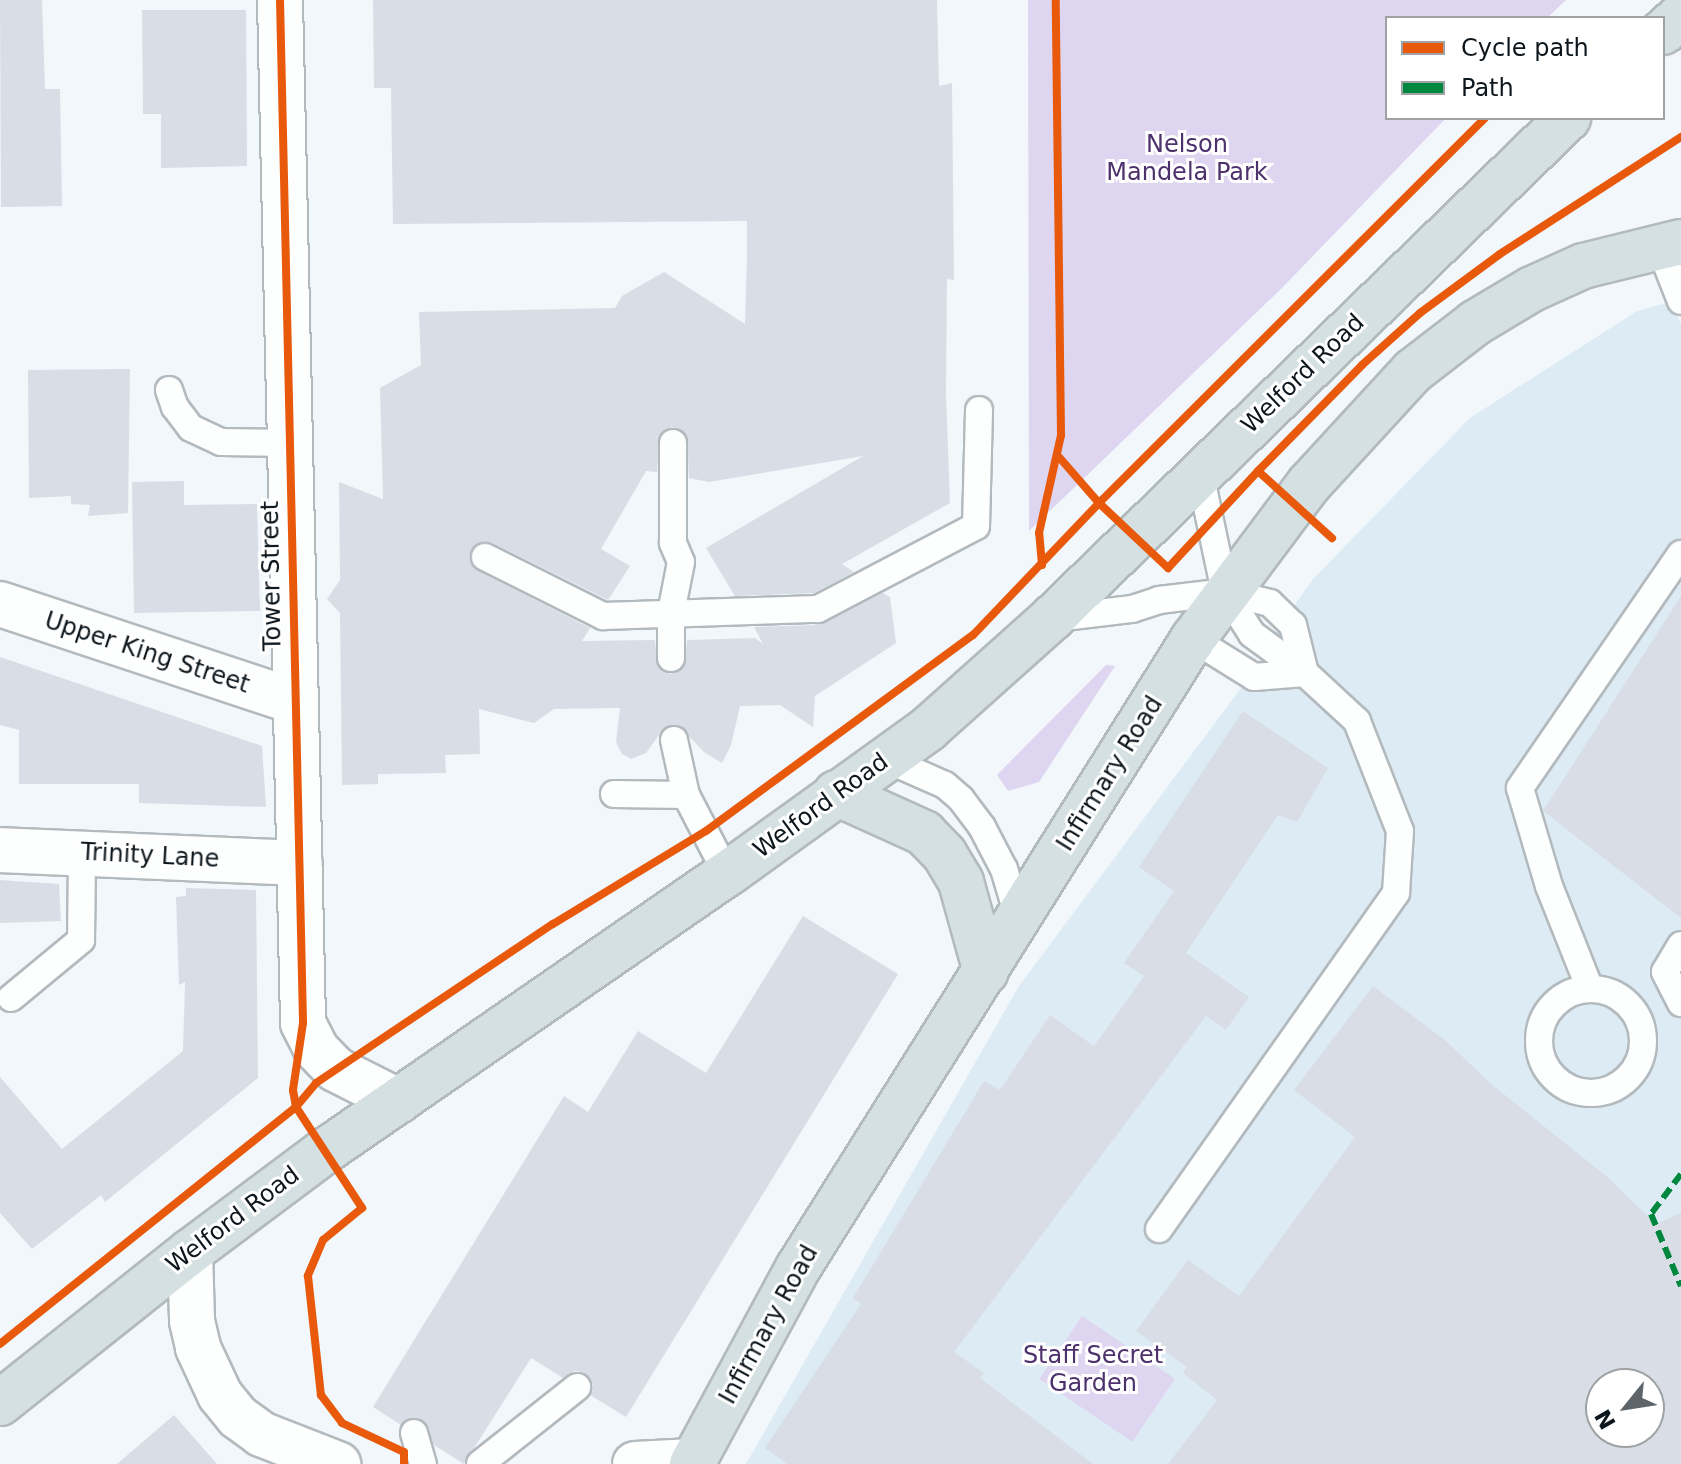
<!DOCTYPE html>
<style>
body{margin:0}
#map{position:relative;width:1681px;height:1464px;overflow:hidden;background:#f2f7fb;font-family:"DejaVu Sans",sans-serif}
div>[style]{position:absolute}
.built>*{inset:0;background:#ddebf4}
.green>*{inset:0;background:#ded5f1;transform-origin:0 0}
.building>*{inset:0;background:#d9dde5}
.roads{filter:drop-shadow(2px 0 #b3babe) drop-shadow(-2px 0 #b3babe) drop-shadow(0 2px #b3babe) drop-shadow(0 -2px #b3babe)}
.service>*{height:26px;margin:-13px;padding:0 13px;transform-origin:13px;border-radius:13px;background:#fdfefe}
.service>.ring{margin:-13px;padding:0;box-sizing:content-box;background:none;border:26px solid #fdfefe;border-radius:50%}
.minor>*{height:44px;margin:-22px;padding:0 22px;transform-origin:22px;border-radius:22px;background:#fdfefe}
.primary>*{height:44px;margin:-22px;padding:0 22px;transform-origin:22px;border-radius:22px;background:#d4e0e1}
.quiet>*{height:6px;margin-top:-3px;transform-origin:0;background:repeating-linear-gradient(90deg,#00873e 0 12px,transparent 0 18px)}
.cycleway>*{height:8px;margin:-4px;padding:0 4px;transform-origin:4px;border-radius:4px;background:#e8590c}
span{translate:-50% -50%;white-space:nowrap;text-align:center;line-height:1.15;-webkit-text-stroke:6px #fff;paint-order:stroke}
.park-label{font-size:24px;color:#4c316c}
.street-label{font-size:24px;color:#0d161c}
.legend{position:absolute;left:1385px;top:16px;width:280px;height:104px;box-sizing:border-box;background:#fff;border:2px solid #9ea2a4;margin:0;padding:10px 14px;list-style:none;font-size:24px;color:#0d161c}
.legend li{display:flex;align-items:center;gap:16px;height:40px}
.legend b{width:40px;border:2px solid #9ea2a4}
.north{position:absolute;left:1585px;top:1368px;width:80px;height:80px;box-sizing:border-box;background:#fff;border:2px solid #9ea2a4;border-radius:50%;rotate:240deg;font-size:22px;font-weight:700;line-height:32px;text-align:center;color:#0d161c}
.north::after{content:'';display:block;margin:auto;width:28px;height:36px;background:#5d656a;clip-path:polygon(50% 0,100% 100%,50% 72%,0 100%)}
</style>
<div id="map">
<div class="built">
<i style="clip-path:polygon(evenodd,1670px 302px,1681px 324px,1681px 1464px,746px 1464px,1019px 986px,1250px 676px,1272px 637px,1313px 579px,1470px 418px,1637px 311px,1670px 302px,1601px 1384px,1649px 1384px,1649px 1432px,1601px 1432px,1601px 1384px)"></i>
</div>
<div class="green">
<i style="clip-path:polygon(1028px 0,1566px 0,1547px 18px,1387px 18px,1387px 118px,1446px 118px,1282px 288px,1029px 531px)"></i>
<i style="clip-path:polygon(1106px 665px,1115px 666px,1039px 782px,1008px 791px,997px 775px)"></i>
<i style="left:1082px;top:1316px;width:112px;height:76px;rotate:34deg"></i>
</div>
<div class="building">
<i style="clip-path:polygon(0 0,42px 0,45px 89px,60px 89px,62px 206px,1px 207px)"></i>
<i style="clip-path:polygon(373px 0,937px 0,939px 86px,952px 83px,954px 280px,947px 279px,946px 393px,950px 503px,842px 564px,854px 572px,814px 593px,735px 596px,706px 548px,863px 456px,709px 482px,689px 478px,687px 436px,672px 427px,659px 436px,657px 472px,646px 471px,601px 549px,630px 566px,608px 600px,491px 542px,477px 543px,469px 557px,478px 571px,590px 628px,582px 641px,655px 640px,657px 665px,670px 674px,685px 665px,687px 640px,755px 638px,763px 644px,754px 627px,819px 625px,883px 593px,890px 597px,896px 643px,815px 696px,813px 727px,780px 705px,740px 706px,731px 745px,722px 763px,704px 752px,678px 725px,664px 728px,646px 753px,631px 759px,622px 754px,616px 742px,620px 708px,554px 709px,534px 723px,479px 709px,480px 754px,445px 755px,446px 773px,378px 774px,378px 784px,342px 785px,340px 613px,327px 599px,340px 580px,339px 482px,383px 499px,380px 388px,421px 365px,419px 312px,615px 308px,622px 296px,664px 272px,745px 324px,747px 256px,747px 221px,393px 224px,391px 88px,374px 88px)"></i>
<i style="clip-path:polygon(142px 10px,246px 10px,247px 166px,161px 168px,161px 114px,143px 114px)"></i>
<i style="clip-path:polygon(130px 369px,128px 513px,88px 516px,90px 505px,71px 504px,71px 496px,29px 498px,28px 370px)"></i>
<i style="clip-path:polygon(184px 481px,184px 505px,257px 504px,260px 611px,134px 613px,132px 482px)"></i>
<i style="clip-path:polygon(1681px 596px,1681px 918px,1543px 811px)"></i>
<i style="clip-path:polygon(0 657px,262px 746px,266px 807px,139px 803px,139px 784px,19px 784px,19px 730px,0 725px)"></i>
<i style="clip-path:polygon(1243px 711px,1328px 768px,1297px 822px,1278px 815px,1186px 953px,1249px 997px,1226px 1030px,1206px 1016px,954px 1352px,984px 1373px,980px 1378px,1093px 1464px,787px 1464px,765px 1448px,861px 1304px,853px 1298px,984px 1081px,1000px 1090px,1050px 1015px,1094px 1046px,1144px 976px,1124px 963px,1174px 891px,1139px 867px)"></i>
<i style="clip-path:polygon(0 880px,59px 884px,61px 921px,0 923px)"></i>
<i style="clip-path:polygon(186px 888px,256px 890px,258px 1078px,105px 1202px,101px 1195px,32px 1249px,0 1213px,0 1077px,62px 1149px,183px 1051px,185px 982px,179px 985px,176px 897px,186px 896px)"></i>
<i style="clip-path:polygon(803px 916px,898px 974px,626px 1417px,590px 1395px,593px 1384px,584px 1372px,574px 1371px,563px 1378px,531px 1358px,464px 1464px,434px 1445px,424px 1421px,410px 1418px,401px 1425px,373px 1407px,564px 1096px,588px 1112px,638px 1031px,706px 1073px)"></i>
<i style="clip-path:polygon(evenodd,1373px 986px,1446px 1041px,1490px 1083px,1605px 1175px,1656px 1224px,1681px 1213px,1681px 1464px,1168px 1464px,1217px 1400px,1183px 1373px,1187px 1367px,1136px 1331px,1188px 1260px,1239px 1296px,1355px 1137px,1294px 1090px,1373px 986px,1601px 1384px,1649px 1384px,1649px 1432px,1601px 1432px,1601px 1384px)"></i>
<i style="clip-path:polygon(174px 1415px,217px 1464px,117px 1464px)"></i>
</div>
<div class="roads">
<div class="service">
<i style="left:1659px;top:245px;width:60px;rotate:68.6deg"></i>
<i style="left:169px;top:390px;width:18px;rotate:71deg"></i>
<i style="left:175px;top:407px;width:26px;rotate:53deg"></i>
<i style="left:191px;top:428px;width:33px;rotate:25deg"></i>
<i style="left:221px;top:442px;width:69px;rotate:0.8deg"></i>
<i style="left:485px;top:557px;width:132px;rotate:26.6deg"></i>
<i style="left:603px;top:616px;width:215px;rotate:-1.9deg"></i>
<i style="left:818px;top:609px;width:178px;rotate:-27.7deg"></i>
<i style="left:976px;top:526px;width:116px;rotate:-88.5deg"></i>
<i style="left:1055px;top:618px;width:78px;rotate:-6.7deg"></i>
<i style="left:1132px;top:609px;width:28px;rotate:-18deg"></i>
<i style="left:1159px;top:600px;width:66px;rotate:-6.9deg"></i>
<i style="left:1225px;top:592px;width:46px;rotate:13.7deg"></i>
<i style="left:1270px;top:603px;width:32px;rotate:44deg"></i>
<i style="left:1293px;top:625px;width:49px;rotate:76deg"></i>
<i style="left:1193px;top:639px;width:72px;rotate:31.9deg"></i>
<i style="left:1254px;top:677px;width:51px;rotate:-4.5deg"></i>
<i style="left:671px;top:658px;width:45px;rotate:-90deg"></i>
<i style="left:671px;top:613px;width:52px;rotate:-78.9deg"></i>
<i style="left:681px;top:562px;width:21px;rotate:-113deg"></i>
<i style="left:673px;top:543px;width:100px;rotate:-90deg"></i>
<i style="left:674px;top:740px;width:56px;rotate:77.7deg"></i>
<i style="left:686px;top:795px;width:89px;rotate:62.6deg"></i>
<i style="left:886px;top:759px;width:64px;rotate:23.8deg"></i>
<i style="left:945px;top:785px;width:21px;rotate:41deg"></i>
<i style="left:961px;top:799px;width:35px;rotate:53deg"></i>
<i style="left:982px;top:827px;width:47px;rotate:62.4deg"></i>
<i style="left:1004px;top:869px;width:52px;rotate:73.3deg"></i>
<i style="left:614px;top:794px;width:72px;rotate:0.8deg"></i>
<i style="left:1681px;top:945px;width:31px;rotate:121deg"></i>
<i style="left:1665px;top:972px;width:35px;rotate:63deg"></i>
<i style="left:1590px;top:989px;width:111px;rotate:-111.7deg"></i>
<i style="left:1549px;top:886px;width:102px;rotate:-106.5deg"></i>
<i style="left:1520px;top:788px;width:284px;rotate:-55.5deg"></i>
<i class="ring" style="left:1539px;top:989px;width:78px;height:78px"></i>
<i style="left:11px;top:998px;width:91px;rotate:-39.6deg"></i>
<i style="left:81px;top:940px;width:87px;rotate:-89.3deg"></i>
<i style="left:1159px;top:1229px;width:411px;rotate:-54.8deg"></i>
<i style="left:1396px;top:893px;width:62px;rotate:-86.3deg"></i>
<i style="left:1400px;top:831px;width:118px;rotate:-111.4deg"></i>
<i style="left:1357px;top:721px;width:71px;rotate:-137.3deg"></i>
<i style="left:1305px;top:673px;width:66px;rotate:-143.7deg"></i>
<i style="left:1252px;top:634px;width:50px;rotate:-122.7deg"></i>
<i style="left:1225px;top:592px;width:122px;rotate:-101.9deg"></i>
<i style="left:414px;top:1433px;width:32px;rotate:74deg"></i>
<i style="left:480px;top:1464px;width:124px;rotate:-38.4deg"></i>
</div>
<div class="minor">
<i style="left:280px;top:0;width:1023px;rotate:88.71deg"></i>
<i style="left:303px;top:1023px;width:29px;rotate:63deg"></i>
<i style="left:316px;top:1049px;width:28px;rotate:46deg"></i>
<i style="left:335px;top:1069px;width:71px;rotate:26.9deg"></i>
<i style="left:0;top:604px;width:310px;rotate:18.3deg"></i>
<i style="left:0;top:850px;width:300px;rotate:2.5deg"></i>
<i style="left:190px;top:1252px;width:69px;rotate:88.3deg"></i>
<i style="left:192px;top:1321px;width:28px;rotate:77deg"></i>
<i style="left:198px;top:1348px;width:52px;rotate:64.9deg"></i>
<i style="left:220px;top:1395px;width:28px;rotate:51deg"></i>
<i style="left:238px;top:1417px;width:29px;rotate:36deg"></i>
<i style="left:261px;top:1434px;width:83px;rotate:21.3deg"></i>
<i style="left:635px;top:1464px;width:58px;rotate:-3deg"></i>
</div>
<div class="primary">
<i style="left:1663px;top:32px;width:24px;rotate:-42deg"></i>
<i style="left:836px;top:793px;width:97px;rotate:24.4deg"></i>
<i style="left:924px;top:833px;width:30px;rotate:46deg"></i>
<i style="left:945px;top:855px;width:31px;rotate:59deg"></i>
<i style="left:961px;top:882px;width:93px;rotate:74.5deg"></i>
<i style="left:0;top:1403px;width:243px;rotate:-38.5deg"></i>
<i style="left:190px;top:1252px;width:169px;rotate:-36.8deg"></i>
<i style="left:325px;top:1151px;width:488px;rotate:-34.6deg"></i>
<i style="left:727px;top:874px;width:248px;rotate:-35.8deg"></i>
<i style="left:928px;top:729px;width:166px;rotate:-41.8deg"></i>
<i style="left:1052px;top:618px;width:719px;rotate:-44.1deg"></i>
<i style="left:692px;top:1464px;width:223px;rotate:-61.6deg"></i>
<i style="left:798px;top:1268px;width:743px;rotate:-57.87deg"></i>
<i style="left:1193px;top:639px;width:194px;rotate:-53.2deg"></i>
<i style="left:1309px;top:484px;width:154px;rotate:-47.4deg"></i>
<i style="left:1413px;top:371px;width:78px;rotate:-37.7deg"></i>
<i style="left:1475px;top:323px;width:66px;rotate:-30.8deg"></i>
<i style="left:1532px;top:289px;width:56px;rotate:-24.3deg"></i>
<i style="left:1583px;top:266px;width:101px;rotate:-13.8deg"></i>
</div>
</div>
<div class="quiet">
<i style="left:1681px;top:1174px;width:50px;rotate:126.9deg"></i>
<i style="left:1651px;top:1214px;width:78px;rotate:67.4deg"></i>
</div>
<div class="cycleway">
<i style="left:280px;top:0;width:1023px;rotate:88.71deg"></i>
<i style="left:303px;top:1023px;width:68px;rotate:98.5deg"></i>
<i style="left:293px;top:1090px;width:17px;rotate:80deg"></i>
<i style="left:296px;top:1107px;width:121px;rotate:56.8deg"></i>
<i style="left:362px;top:1208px;width:50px;rotate:140.6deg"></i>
<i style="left:323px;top:1240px;width:39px;rotate:113deg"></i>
<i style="left:308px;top:1276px;width:120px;rotate:83.8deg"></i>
<i style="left:321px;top:1395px;width:35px;rotate:53deg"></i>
<i style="left:342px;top:1423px;width:68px;rotate:25.1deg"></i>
<i style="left:404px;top:1452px;width:12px;rotate:90deg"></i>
<i style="left:1059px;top:457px;width:61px;rotate:49deg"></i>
<i style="left:1099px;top:503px;width:95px;rotate:43.3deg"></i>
<i style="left:1168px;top:568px;width:132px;rotate:-47.1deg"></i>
<i style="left:1258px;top:471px;width:100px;rotate:42.2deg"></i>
<i style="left:1258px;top:471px;width:148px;rotate:-45.5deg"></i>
<i style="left:1362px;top:365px;width:78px;rotate:-41.9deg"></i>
<i style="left:1420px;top:313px;width:99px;rotate:-36.4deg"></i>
<i style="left:1500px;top:254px;width:216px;rotate:-32.9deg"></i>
<i style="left:1042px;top:565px;width:32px;rotate:-95deg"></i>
<i style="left:1039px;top:533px;width:100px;rotate:-77.3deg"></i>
<i style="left:1061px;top:435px;width:435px;rotate:-90.7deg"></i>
<i style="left:0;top:1344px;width:379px;rotate:-38.7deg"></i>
<i style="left:296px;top:1107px;width:31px;rotate:-50deg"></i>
<i style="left:316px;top:1083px;width:285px;rotate:-33.9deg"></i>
<i style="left:553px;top:924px;width:179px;rotate:-31.3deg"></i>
<i style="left:706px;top:831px;width:331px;rotate:-36.3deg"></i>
<i style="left:973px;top:635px;width:182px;rotate:-46.3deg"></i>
<i style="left:1099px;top:503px;width:545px;rotate:-44.93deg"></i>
</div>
<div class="park-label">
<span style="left:1187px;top:159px">Nelson<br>Mandela Park</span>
<span style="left:1093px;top:1370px">Staff Secret<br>Garden</span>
</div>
<div class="street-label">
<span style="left:1303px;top:374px;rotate:-44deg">Welford Road</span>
<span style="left:272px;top:576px;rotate:-91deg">Tower Street</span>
<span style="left:147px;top:653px;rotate:18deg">Upper King Street</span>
<span style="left:1110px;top:774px;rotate:-58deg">Infirmary Road</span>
<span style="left:821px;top:806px;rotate:-36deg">Welford Road</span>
<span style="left:150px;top:856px;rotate:3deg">Trinity Lane</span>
<span style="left:233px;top:1220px;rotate:-37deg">Welford Road</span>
<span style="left:769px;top:1325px;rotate:-61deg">Infirmary Road</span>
</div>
<ul class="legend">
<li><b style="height:10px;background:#e8590c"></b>Cycle path</li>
<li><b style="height:10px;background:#00873e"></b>Path</li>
</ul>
<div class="north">N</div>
</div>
